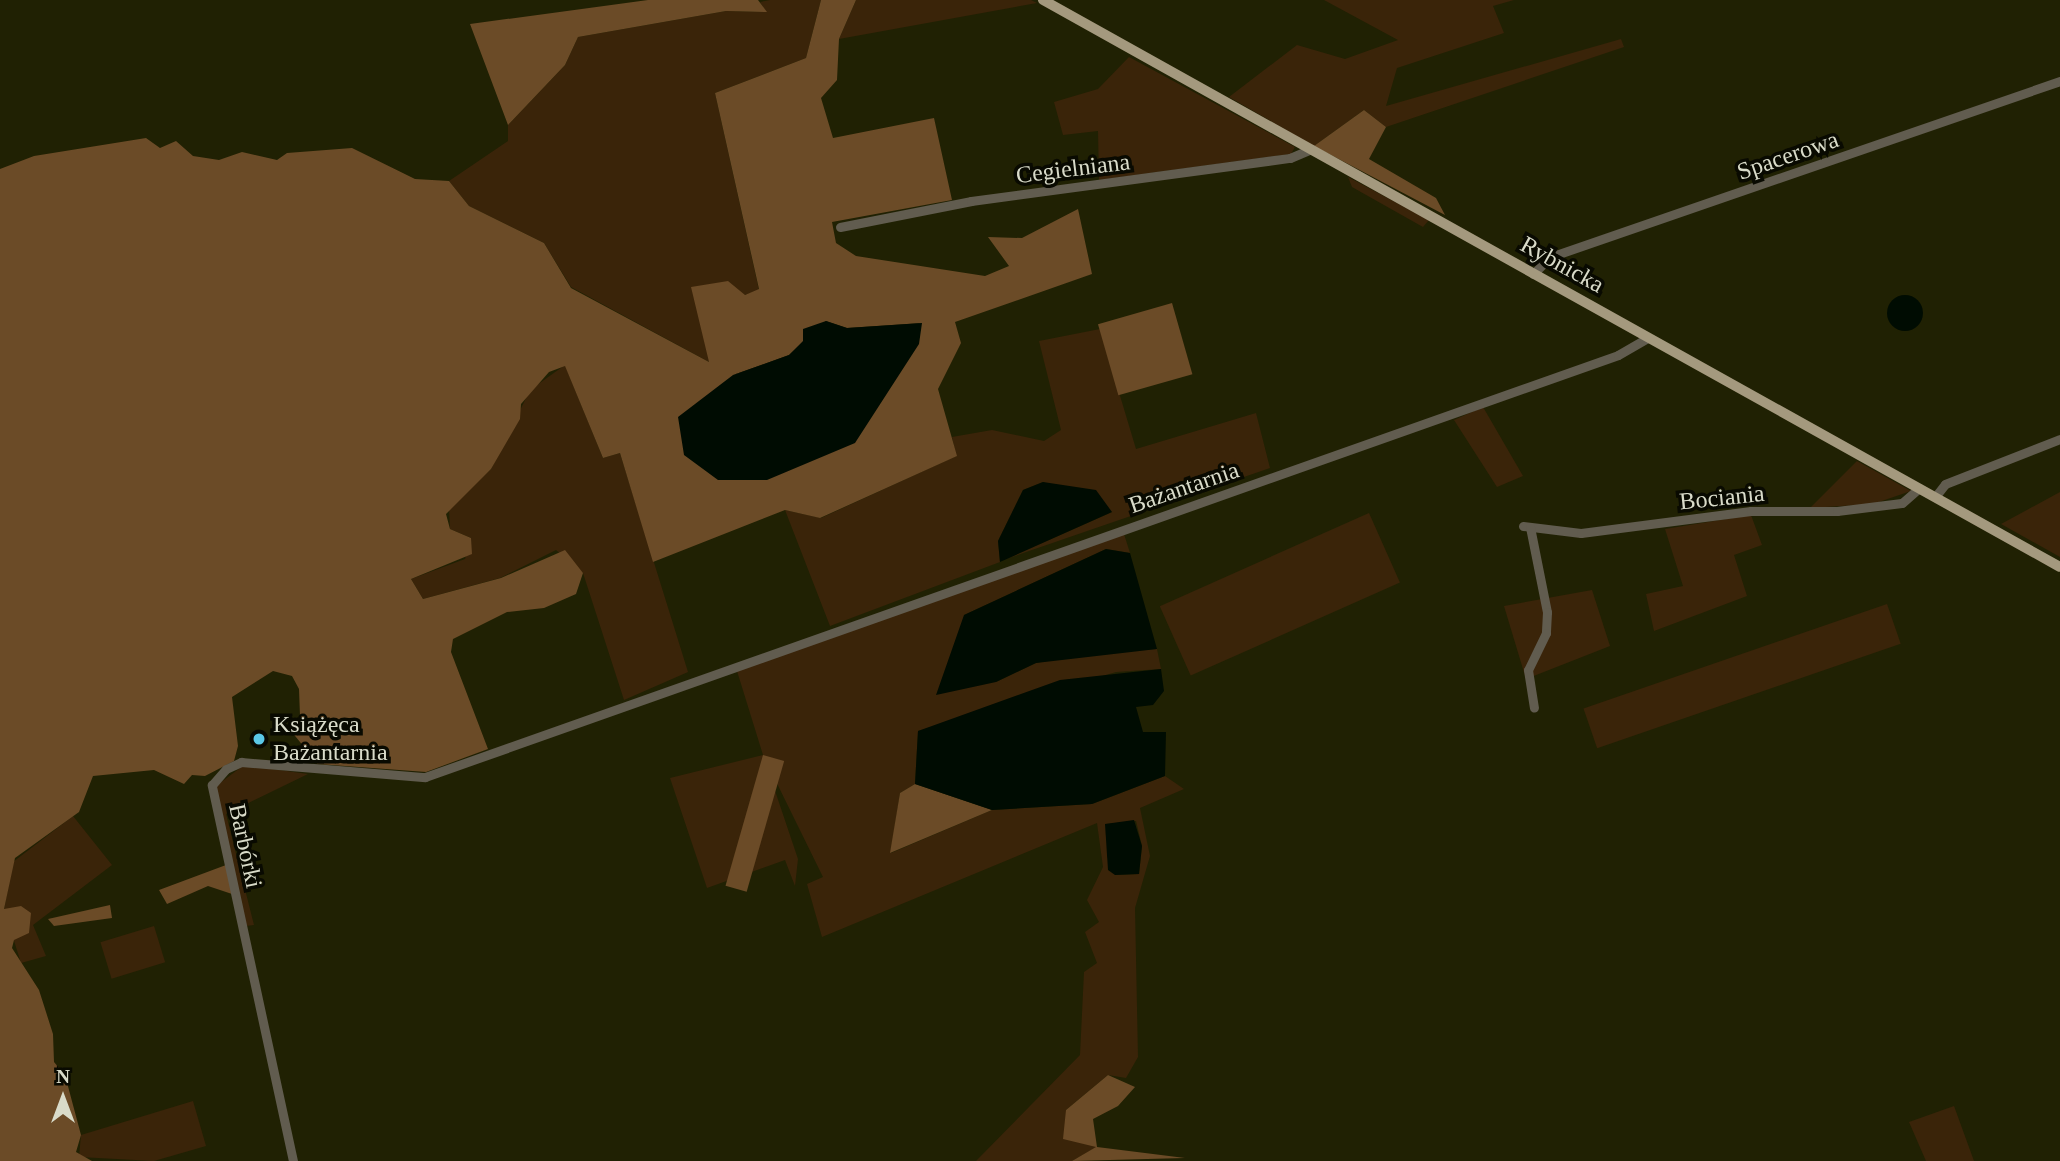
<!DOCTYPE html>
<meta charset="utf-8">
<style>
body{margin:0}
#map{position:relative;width:2060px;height:1161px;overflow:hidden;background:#202103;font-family:Georgia,serif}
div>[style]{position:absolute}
.green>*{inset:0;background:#3a2409;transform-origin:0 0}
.forest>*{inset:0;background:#6b4b27;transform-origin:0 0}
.water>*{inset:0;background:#000c02}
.round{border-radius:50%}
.minor>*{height:9px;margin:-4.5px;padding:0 4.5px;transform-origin:4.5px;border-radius:4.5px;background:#615c4f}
.major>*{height:10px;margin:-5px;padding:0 5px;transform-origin:5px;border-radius:5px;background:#a4997e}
.dots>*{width:19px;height:19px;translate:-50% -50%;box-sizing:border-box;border:4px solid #090a01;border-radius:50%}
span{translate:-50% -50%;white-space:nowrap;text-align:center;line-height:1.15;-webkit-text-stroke:7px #090a01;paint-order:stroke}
.street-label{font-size:24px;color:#d9dbc9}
.poi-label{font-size:24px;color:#d9dbc9}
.left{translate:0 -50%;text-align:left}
.north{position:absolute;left:28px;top:1063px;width:70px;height:70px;-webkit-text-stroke:5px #090a01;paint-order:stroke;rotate:0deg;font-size:19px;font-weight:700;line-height:28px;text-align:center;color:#d9dbc9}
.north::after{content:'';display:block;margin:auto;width:24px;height:32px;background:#d9dbc9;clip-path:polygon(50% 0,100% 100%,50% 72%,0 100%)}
</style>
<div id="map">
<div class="green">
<i style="clip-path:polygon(770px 0,821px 0,806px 58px,715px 93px,759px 290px,745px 295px,709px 362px,571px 287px,544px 243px,469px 206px,449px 181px,508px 141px,508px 125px,565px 65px,578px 37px,726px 11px,766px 12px,760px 2px)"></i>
<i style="clip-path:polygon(856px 0,1031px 0,1037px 3px,839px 39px)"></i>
<i style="clip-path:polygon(1324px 0,1514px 0,1493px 6px,1504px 33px,1397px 68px,1386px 106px,1621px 39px,1624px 47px,1386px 127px,1364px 110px,1314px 146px,1229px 97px,1297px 45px,1345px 59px,1398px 40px)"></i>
<i style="clip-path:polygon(1129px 57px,1295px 147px,1291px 154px,1099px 180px,1098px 131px,1063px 135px,1054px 102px,1098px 89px)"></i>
<i style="clip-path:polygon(1348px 177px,1429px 220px,1423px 227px,1352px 187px)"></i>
<i style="clip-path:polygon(1100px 329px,1136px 449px,1256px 413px,1270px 468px,1009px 558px,1112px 512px,1043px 482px,1023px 490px,998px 541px,1000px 562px,830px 626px,785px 510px,821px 518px,956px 456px,952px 437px,992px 430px,1044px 441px,1061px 430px,1039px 341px)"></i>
<i style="clip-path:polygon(565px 365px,603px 458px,620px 453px,688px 672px,624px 700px,583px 573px,556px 550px,500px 578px,423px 599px,411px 579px,465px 559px,471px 538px,450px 529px,449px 507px,491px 469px,530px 390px)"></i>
<i style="clip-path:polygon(1483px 407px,1523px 476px,1497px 487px,1454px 420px)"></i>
<i style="clip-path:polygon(1857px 461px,1911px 491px,1873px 504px,1810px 508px)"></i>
<i style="clip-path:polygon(2060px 492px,2060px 557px,2001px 524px)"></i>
<i style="left:1369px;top:513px;width:76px;height:229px;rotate:66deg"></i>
<i style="clip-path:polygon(1751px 515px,1762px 545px,1734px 555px,1747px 596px,1654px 631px,1646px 594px,1683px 586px,1665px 529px)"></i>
<i style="clip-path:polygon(evenodd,1124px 534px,1130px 553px,1106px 549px,964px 615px,996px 682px,1036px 663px,1088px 653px,1157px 649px,1161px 669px,1116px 672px,918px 731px,915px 784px,900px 793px,891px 853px,992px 810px,1092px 804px,1165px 776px,1184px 789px,1140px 808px,1150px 856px,1135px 908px,1138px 1057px,1126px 1078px,1108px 1075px,1066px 1110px,1097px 1147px,1072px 1161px,976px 1161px,1080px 1055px,1084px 972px,1097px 963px,1085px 932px,1099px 922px,1087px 900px,1103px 867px,1097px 823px,822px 937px,807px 884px,823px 877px,763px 755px,798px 859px,795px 886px,785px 860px,707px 888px,670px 778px,763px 755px,737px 671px,1124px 534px,1136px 821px,1142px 846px,1139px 874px,1115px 875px,1106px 824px,1136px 821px)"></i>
<i style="clip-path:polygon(1592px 590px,1610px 646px,1526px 679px,1504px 606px)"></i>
<i style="left:1887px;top:604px;width:42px;height:321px;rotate:71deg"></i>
<i style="clip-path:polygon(244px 765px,308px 774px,226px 814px,254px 925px,246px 926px,216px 786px)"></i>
<i style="clip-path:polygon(73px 816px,112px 865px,33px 925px,46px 956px,21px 963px,4px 909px,13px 862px)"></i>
<i style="left:154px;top:926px;width:38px;height:56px;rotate:73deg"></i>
<i style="clip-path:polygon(193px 1101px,206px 1146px,154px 1161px,79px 1157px,81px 1135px)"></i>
<i style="clip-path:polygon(1954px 1106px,1974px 1161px,1926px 1161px,1909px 1122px)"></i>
</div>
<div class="forest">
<i style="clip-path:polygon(648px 0,758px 0,767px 12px,726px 11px,578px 37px,565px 65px,508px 125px,470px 24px)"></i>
<i style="clip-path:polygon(evenodd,821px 0,856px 0,839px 39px,837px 80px,821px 98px,833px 138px,934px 118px,952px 200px,832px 222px,836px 243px,856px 256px,985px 276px,1009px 266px,988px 237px,1022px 238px,1078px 209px,1092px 274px,955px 322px,961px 343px,938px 389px,957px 456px,820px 518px,785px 510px,653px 562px,620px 453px,603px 458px,565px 366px,549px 372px,521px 404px,520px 419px,491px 469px,446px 514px,450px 529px,471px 538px,472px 554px,411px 579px,423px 599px,501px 578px,565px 550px,583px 573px,576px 594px,544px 608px,507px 612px,453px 639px,451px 652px,488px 749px,426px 772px,318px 764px,291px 731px,300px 716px,299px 689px,292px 676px,273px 671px,232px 697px,238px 746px,234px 761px,205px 776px,192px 775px,184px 784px,154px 770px,93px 776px,79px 812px,15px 858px,4px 909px,21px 906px,31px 913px,29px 933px,14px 940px,12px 948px,39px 990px,53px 1034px,54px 1062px,65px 1075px,81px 1135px,76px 1152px,92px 1161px,0 1161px,0 169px,34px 156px,146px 138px,160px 148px,176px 141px,193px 156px,219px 160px,242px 152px,277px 160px,287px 153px,352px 148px,415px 179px,449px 181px,469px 206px,544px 243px,571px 288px,709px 362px,691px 287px,728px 281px,745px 295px,759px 289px,715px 93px,806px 58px,821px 0,826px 321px,847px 328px,922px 323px,733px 375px,789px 355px,826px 321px)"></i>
<i style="clip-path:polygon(1364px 110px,1386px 127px,1369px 159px,1436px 198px,1445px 215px,1314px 146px)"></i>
<i style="left:1172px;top:303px;width:74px;height:77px;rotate:74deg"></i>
<i style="left:763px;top:755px;width:22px;height:136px;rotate:16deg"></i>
<i style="clip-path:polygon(915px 784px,992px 810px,890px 853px,900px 793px)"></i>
<i style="clip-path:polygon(226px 865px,232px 894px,208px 886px,167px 904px,159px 890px)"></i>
<i style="clip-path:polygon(110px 905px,112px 918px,54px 926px,48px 919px)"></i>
<i style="clip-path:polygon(1108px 1075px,1135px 1087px,1118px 1106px,1093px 1119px,1097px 1147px,1185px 1158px,1072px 1161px,1096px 1147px,1063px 1139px,1066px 1110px)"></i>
</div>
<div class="water">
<i class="round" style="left:1887px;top:295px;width:36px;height:36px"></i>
<i style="clip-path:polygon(826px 321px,847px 328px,922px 323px,919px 344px,855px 443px,767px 480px,718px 480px,684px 455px,678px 417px,733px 375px,789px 355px,803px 341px,803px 329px)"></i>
<i style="clip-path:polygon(1043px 482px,1096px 490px,1112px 512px,1000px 562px,998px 541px,1023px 490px)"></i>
<i style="clip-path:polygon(1106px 549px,1130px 553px,1157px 649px,1036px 663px,996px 682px,936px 695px,964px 615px)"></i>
<i style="clip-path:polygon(1161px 669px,1164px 691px,1153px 705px,1136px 707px,1143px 732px,1166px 732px,1165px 776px,1092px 804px,992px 810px,915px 784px,918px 731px,1060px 680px)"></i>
<i style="clip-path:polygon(1134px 820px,1142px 846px,1139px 874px,1115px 875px,1108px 870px,1105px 824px)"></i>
</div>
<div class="minor">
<i style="left:840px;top:227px;width:134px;rotate:-11.2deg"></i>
<i style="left:971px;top:201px;width:322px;rotate:-7.7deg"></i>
<i style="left:1290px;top:158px;width:23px;rotate:-23deg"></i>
<i style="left:1533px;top:274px;width:24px;rotate:-45deg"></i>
<i style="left:1550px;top:257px;width:540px;rotate:-19.04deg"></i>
<i style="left:1935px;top:497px;width:16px;rotate:-52deg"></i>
<i style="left:1945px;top:484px;width:123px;rotate:-21.4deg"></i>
<i style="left:1523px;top:526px;width:58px;rotate:6.9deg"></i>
<i style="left:1581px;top:533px;width:171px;rotate:-7.4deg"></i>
<i style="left:1751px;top:511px;width:86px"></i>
<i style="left:1837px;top:511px;width:65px;rotate:-7deg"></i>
<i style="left:1902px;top:503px;width:23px;rotate:-41deg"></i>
<i style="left:1530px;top:527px;width:87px;rotate:78.7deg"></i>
<i style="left:1547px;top:612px;width:21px;rotate:93deg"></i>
<i style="left:1546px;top:633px;width:41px;rotate:115.9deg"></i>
<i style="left:1528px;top:670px;width:38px;rotate:81deg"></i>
<i style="left:293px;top:1161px;width:385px;rotate:-102.2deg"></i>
<i style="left:212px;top:785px;width:21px;rotate:-49deg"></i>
<i style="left:226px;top:769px;width:17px;rotate:-25deg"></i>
<i style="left:241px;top:762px;width:185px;rotate:4.7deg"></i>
<i style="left:425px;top:777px;width:1265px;rotate:-19.48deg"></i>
<i style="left:1618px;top:355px;width:34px;rotate:-30deg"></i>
</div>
<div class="major">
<i style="left:1043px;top:0;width:1164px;rotate:29.14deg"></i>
</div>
<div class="dots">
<i style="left:259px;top:739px;background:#5bc8e6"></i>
</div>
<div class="street-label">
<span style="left:1788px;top:156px;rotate:-19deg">Spacerowa</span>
<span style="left:1073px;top:169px;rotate:-7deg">Cegielniana</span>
<span style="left:1562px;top:265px;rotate:29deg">Rybnicka</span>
<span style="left:1184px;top:488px;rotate:-19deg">Bażantarnia</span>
<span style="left:1722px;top:498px;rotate:-6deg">Bociania</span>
<span style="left:245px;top:846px;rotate:78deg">Barbórki</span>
</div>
<div class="poi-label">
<span class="left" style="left:273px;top:739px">Książęca<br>Bażantarnia</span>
</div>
<div class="north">N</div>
</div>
